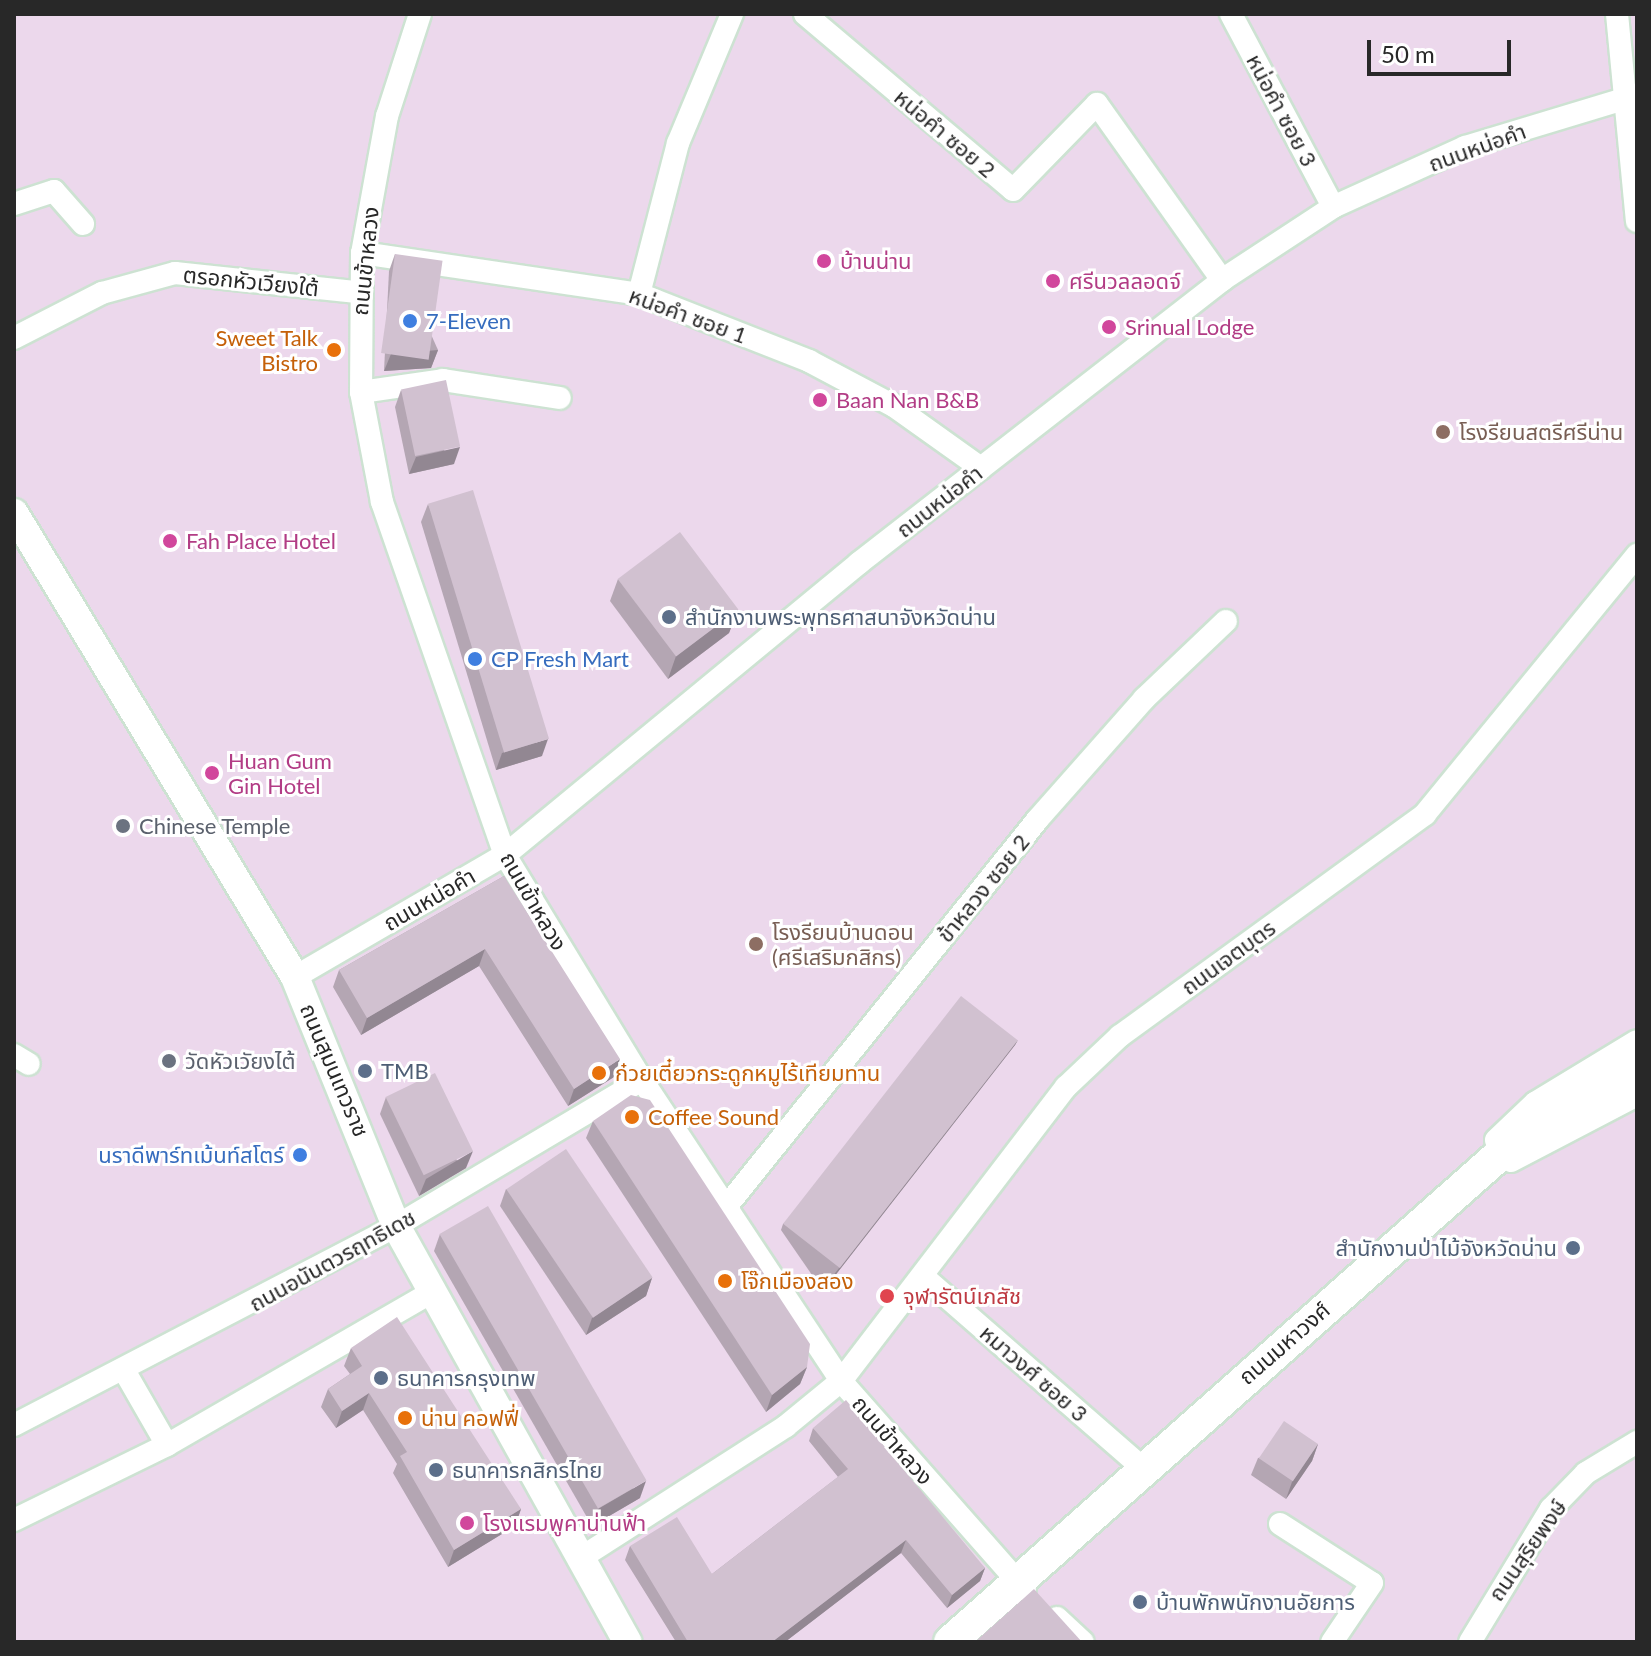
<!DOCTYPE html>
<meta charset="utf-8">
<style>
body{margin:0}
#map{position:relative;width:1651px;height:1656px;overflow:hidden;background:#ecd8ec;font-family:Lato,"Noto Sans Thai",sans-serif}
div>[style]{position:absolute}
.roads{filter:drop-shadow(2px 0 #cde2d2) drop-shadow(-2px 0 #cde2d2) drop-shadow(0 2px #cde2d2) drop-shadow(0 -2px #cde2d2)}
.minor>*{height:22px;margin:-11px;padding:0 11px;transform-origin:11px;border-radius:11px;background:#fff}
.tertiary>*{height:28px;margin:-14px;padding:0 14px;transform-origin:14px;border-radius:14px;background:#fff}
.secondary>*{height:32px;margin:-16px;padding:0 16px;transform-origin:16px;border-radius:16px;background:#fff}
.wall>*{inset:0;background:#b4a6b3}
.shaded-wall>*{inset:0;background:#928792}
.building>*{inset:0;background:#d1c1d0;transform-origin:0 0}
.dots>*{width:22px;height:22px;translate:-50% -50%;box-sizing:border-box;border:4px solid #fff;border-radius:50%}
span{translate:-50% -50%;white-space:nowrap;text-align:center;line-height:1.15;-webkit-text-stroke:6px #fff;paint-order:stroke}
.street-label{font-size:22px;color:#282828}
.hotel-label{font-size:22px;color:#b23c85}
.left{translate:0 -50%;text-align:left}
.shop-label{font-size:22px;color:#366cbe}
.right{translate:-100% -50%;text-align:right}
.food-label{font-size:22px;color:#c56008}
.education-label{font-size:22px;color:#785e54}
.service-label{font-size:22px;color:#4e5e75}
.worship-label{font-size:22px;color:#5b616d}
.health-label{font-size:22px;color:#be3a42}
.frame{position:absolute;inset:0;border:16px solid #282828;pointer-events:none}
.scale{position:absolute;left:1367px;top:40px;width:144px;height:36px;box-sizing:border-box;border:4px solid #282828;border-top:0;padding-left:10px;font-size:24px;line-height:28px;white-space:nowrap;color:#282828;-webkit-text-stroke:6px #fff;paint-order:stroke}
</style>
<div id="map">
<div class="roads">
<div class="minor">
<i style="left:420px;top:14px;width:107px;rotate:107.9deg"></i>
<i style="left:387px;top:116px;width:139px;rotate:100.3deg"></i>
<i style="left:362px;top:253px;width:139px;rotate:90.4deg"></i>
<i style="left:361px;top:392px;width:112px;rotate:79.2deg"></i>
<i style="left:382px;top:502px;width:374px;rotate:70.8deg"></i>
<i style="left:505px;top:855px;width:263px;rotate:58.7deg"></i>
<i style="left:642px;top:1080px;width:361px;rotate:56.5deg"></i>
<i style="left:841px;top:1381px;width:278px;rotate:48.6deg"></i>
<i style="left:805px;top:14px;width:272px;rotate:40.2deg"></i>
<i style="left:1013px;top:190px;width:120px;rotate:-45.7deg"></i>
<i style="left:1097px;top:104px;width:216px;rotate:54.6deg"></i>
<i style="left:1231px;top:14px;width:218px;rotate:62.1deg"></i>
<i style="left:1617px;top:14px;width:208px;rotate:84.5deg"></i>
<i style="left:14px;top:204px;width:42px;rotate:-18deg"></i>
<i style="left:54px;top:191px;width:44px;rotate:48.7deg"></i>
<i style="left:362px;top:253px;width:280px;rotate:8.4deg"></i>
<i style="left:639px;top:294px;width:183px;rotate:21.5deg"></i>
<i style="left:809px;top:361px;width:96px;rotate:27.9deg"></i>
<i style="left:894px;top:406px;width:107px;rotate:35.5deg"></i>
<i style="left:639px;top:294px;width:156px;rotate:-75.5deg"></i>
<i style="left:678px;top:143px;width:140px;rotate:-67.3deg"></i>
<i style="left:14px;top:338px;width:99px;rotate:-27.1deg"></i>
<i style="left:102px;top:293px;width:76px;rotate:-15.3deg"></i>
<i style="left:175px;top:273px;width:183px;rotate:6deg"></i>
<i style="left:361px;top:392px;width:83px;rotate:-8.3deg"></i>
<i style="left:443px;top:380px;width:118px;rotate:8.7deg"></i>
<i style="left:295px;top:977px;width:243px;rotate:-30.2deg"></i>
<i style="left:505px;top:855px;width:459px;rotate:-39.5deg"></i>
<i style="left:859px;top:563px;width:460px;rotate:-37.9deg"></i>
<i style="left:1222px;top:280px;width:133px;rotate:-33.3deg"></i>
<i style="left:1333px;top:207px;width:145px;rotate:-24.4deg"></i>
<i style="left:1465px;top:147px;width:180px;rotate:-16.8deg"></i>
<i style="left:14px;top:1055px;width:17px;rotate:31deg"></i>
<i style="left:1496px;top:1140px;width:54px;rotate:-43.5deg"></i>
<i style="left:1535px;top:1103px;width:119px;rotate:-31.3deg"></i>
<i style="left:1511px;top:1161px;width:142px;rotate:-27.6deg"></i>
<i style="left:726px;top:1207px;width:496px;rotate:-51.2deg"></i>
<i style="left:1037px;top:820px;width:162px;rotate:-48.5deg"></i>
<i style="left:1144px;top:699px;width:113px;rotate:-43.6deg"></i>
<i style="left:926px;top:1279px;width:288px;rotate:41.1deg"></i>
<i style="left:125px;top:1372px;width:84px;rotate:60.1deg"></i>
<i style="left:14px;top:1425px;width:431px;rotate:-27.5deg"></i>
<i style="left:396px;top:1226px;width:286px;rotate:-30.7deg"></i>
<i style="left:14px;top:1520px;width:170px;rotate:-26.1deg"></i>
<i style="left:167px;top:1445px;width:304px;rotate:-30deg"></i>
<i style="left:1280px;top:1524px;width:109px;rotate:32.7deg"></i>
<i style="left:1372px;top:1583px;width:71px;rotate:124.1deg"></i>
<i style="left:579px;top:1559px;width:246px;rotate:-32.7deg"></i>
<i style="left:786px;top:1426px;width:71px;rotate:-39.3deg"></i>
<i style="left:841px;top:1381px;width:370px;rotate:-52.6deg"></i>
<i style="left:1066px;top:1087px;width:74px;rotate:-43.4deg"></i>
<i style="left:1120px;top:1036px;width:377px;rotate:-36deg"></i>
<i style="left:1425px;top:814px;width:335px;rotate:-50.7deg"></i>
<i style="left:1057px;top:1618px;width:35px;rotate:43deg"></i>
<i style="left:1470px;top:1642px;width:156px;rotate:-58.7deg"></i>
<i style="left:1551px;top:1509px;width:50px;rotate:-45.8deg"></i>
<i style="left:1586px;top:1473px;width:60px;rotate:-31.3deg"></i>
</div>
<div class="tertiary">
<i style="left:14px;top:513px;width:542px;rotate:58.8deg"></i>
<i style="left:295px;top:977px;width:269px;rotate:67.9deg"></i>
<i style="left:396px;top:1226px;width:476px;rotate:60.9deg"></i>
</div>
<div class="secondary">
<i style="left:950px;top:1642px;width:731px;rotate:-41.56deg"></i>
<i style="left:1497px;top:1157px;width:75px;rotate:-39deg"></i>
<i style="left:1555px;top:1110px;width:91px;rotate:-26deg"></i>
</div>
</div>
<div class="wall">
<i style="clip-path:polygon(395px 254px,438px 350px,431px 368px,384px 371px,389px 271px)"></i>
<i style="clip-path:polygon(401px 390px,454px 464px,409px 474px,395px 407px)"></i>
<i style="clip-path:polygon(428px 504px,542px 756px,496px 770px,421px 522px)"></i>
<i style="clip-path:polygon(618px 579px,738px 610px,729px 633px,668px 679px,610px 601px)"></i>
<i style="clip-path:polygon(504px 876px,614px 1077px,568px 1106px,479px 966px,361px 1035px,333px 987px,339px 970px)"></i>
<i style="clip-path:polygon(1018px 1040px,1015px 1045px,823px 1291px,781px 1230px,783px 1224px)"></i>
<i style="clip-path:polygon(386px 1097px,466px 1168px,419px 1196px,380px 1114px)"></i>
<i style="clip-path:polygon(593px 1121px,807px 1367px,800px 1384px,766px 1412px,586px 1138px)"></i>
<i style="clip-path:polygon(506px 1189px,652px 1278px,646px 1296px,586px 1335px,500px 1206px)"></i>
<i style="clip-path:polygon(440px 1234px,640px 1498px,592px 1526px,434px 1251px)"></i>
<i style="clip-path:polygon(351px 1348px,521px 1509px,515px 1526px,448px 1567px,393px 1473px,397px 1464px,363px 1410px,336px 1428px,321px 1407px,328px 1389px,350px 1374px,344px 1366px)"></i>
<i style="clip-path:polygon(813px 1428px,985px 1568px,980px 1581px,947px 1608px,901px 1553px,785px 1642px,676px 1642px,625px 1560px,630px 1546px,712px 1574px,838px 1477px,809px 1441px)"></i>
<i style="clip-path:polygon(1318px 1444px,1312px 1461px,1286px 1499px,1251px 1475px,1258px 1458px)"></i>
</div>
<div class="shaded-wall">
<i style="clip-path:polygon(438px 350px,431px 368px,384px 371px,391px 354px)"></i>
<i style="clip-path:polygon(460px 447px,454px 464px,409px 474px,416px 457px)"></i>
<i style="clip-path:polygon(738px 610px,729px 633px,668px 679px,676px 656px)"></i>
<i style="clip-path:polygon(548px 739px,542px 756px,496px 770px,502px 753px)"></i>
<i style="clip-path:polygon(485px 949px,479px 966px,361px 1035px,367px 1018px)"></i>
<i style="clip-path:polygon(1018px 1040px,1015px 1045px,823px 1291px,825px 1286px)"></i>
<i style="clip-path:polygon(620px 1059px,614px 1077px,568px 1106px,574px 1089px)"></i>
<i style="clip-path:polygon(473px 1151px,466px 1168px,419px 1196px,426px 1179px)"></i>
<i style="clip-path:polygon(652px 1278px,646px 1296px,586px 1335px,592px 1318px)"></i>
<i style="clip-path:polygon(807px 1367px,800px 1384px,766px 1412px,772px 1395px)"></i>
<i style="clip-path:polygon(369px 1393px,363px 1410px,336px 1428px,342px 1411px)"></i>
<i style="clip-path:polygon(1318px 1444px,1312px 1461px,1286px 1499px,1292px 1482px)"></i>
<i style="clip-path:polygon(646px 1481px,640px 1498px,592px 1526px,598px 1509px)"></i>
<i style="clip-path:polygon(521px 1509px,515px 1526px,448px 1567px,454px 1550px)"></i>
<i style="clip-path:polygon(906px 1540px,901px 1553px,785px 1642px,772px 1642px)"></i>
<i style="clip-path:polygon(985px 1568px,980px 1581px,947px 1608px,952px 1595px)"></i>
</div>
<div class="building">
<i style="left:395px;top:254px;width:48px;height:100px;rotate:8deg"></i>
<i style="left:446px;top:380px;width:68px;height:46px;rotate:78deg"></i>
<i style="left:473px;top:490px;width:260px;height:47px;rotate:73deg"></i>
<i style="left:680px;top:532px;width:97px;height:78px;rotate:53deg"></i>
<i style="clip-path:polygon(504px 876px,620px 1059px,574px 1089px,485px 949px,367px 1018px,339px 970px)"></i>
<i style="left:961px;top:996px;width:72px;height:289px;rotate:38deg"></i>
<i style="left:435px;top:1073px;width:87px;height:55px;rotate:64deg"></i>
<i style="clip-path:polygon(631px 1095px,650px 1100px,810px 1344px,807px 1367px,772px 1395px,593px 1121px)"></i>
<i style="left:566px;top:1149px;width:155px;height:72px;rotate:56deg"></i>
<i style="left:488px;top:1206px;width:317px;height:56px;rotate:60deg"></i>
<i style="clip-path:polygon(397px 1317px,521px 1509px,454px 1550px,400px 1456px,407px 1452px,369px 1393px,342px 1411px,328px 1389px,362px 1366px,351px 1348px)"></i>
<i style="clip-path:polygon(846px 1400px,985px 1568px,952px 1595px,906px 1540px,772px 1642px,688px 1642px,630px 1546px,677px 1517px,712px 1574px,848px 1469px,813px 1428px)"></i>
<i style="left:1284px;top:1421px;width:41px;height:45px;rotate:34deg"></i>
<i style="clip-path:polygon(1034px 1589px,1082px 1642px,975px 1642px)"></i>
</div>
<div class="dots">
<i style="left:824px;top:261px;background:#d1479c"></i>
<i style="left:1053px;top:281px;background:#d1479c"></i>
<i style="left:410px;top:321px;background:#3f7fe0"></i>
<i style="left:1109px;top:327px;background:#d1479c"></i>
<i style="left:334px;top:350px;background:#e8710a"></i>
<i style="left:820px;top:400px;background:#d1479c"></i>
<i style="left:1443px;top:432px;background:#8d6e63"></i>
<i style="left:170px;top:541px;background:#d1479c"></i>
<i style="left:669px;top:617px;background:#5c6f8a"></i>
<i style="left:475px;top:659px;background:#3f7fe0"></i>
<i style="left:212px;top:773px;background:#d1479c"></i>
<i style="left:123px;top:826px;background:#6b7280"></i>
<i style="left:756px;top:944px;background:#8d6e63"></i>
<i style="left:169px;top:1061px;background:#6b7280"></i>
<i style="left:365px;top:1071px;background:#5c6f8a"></i>
<i style="left:599px;top:1073px;background:#e8710a"></i>
<i style="left:632px;top:1117px;background:#e8710a"></i>
<i style="left:300px;top:1155px;background:#3f7fe0"></i>
<i style="left:1573px;top:1248px;background:#5c6f8a"></i>
<i style="left:725px;top:1281px;background:#e8710a"></i>
<i style="left:887px;top:1296px;background:#e0444e"></i>
<i style="left:381px;top:1378px;background:#5c6f8a"></i>
<i style="left:405px;top:1418px;background:#e8710a"></i>
<i style="left:436px;top:1470px;background:#5c6f8a"></i>
<i style="left:467px;top:1523px;background:#d1479c"></i>
<i style="left:1140px;top:1602px;background:#5c6f8a"></i>
</div>
<div class="street-label">
<span style="left:1282px;top:110px;rotate:62deg">หน่อคำ ซอย 3</span>
<span style="left:945px;top:133px;rotate:40deg">หน่อคำ ซอย 2</span>
<span style="left:1477px;top:147px;rotate:-20deg">ถนนหน่อคำ</span>
<span style="left:365px;top:261px;rotate:-84deg">ถนนข้าหลวง</span>
<span style="left:251px;top:281px;rotate:6deg">ตรอกหัวเวียงใต้</span>
<span style="left:688px;top:315px;rotate:20deg">หน่อคำ ซอย 1</span>
<span style="left:939px;top:501px;rotate:-38deg">ถนนหน่อคำ</span>
<span style="left:983px;top:888px;rotate:-51deg">ข้าหลวง ซอย 2</span>
<span style="left:429px;top:899px;rotate:-30deg">ถนนหน่อคำ</span>
<span style="left:534px;top:901px;rotate:60deg">ถนนข้าหลวง</span>
<span style="left:1228px;top:957px;rotate:-36deg">ถนนเจตบุตร</span>
<span style="left:335px;top:1070px;rotate:67deg">ถนนสุมนเทวราช</span>
<span style="left:332px;top:1260px;rotate:-29deg">ถนนอนันตวรฤทธิเดช</span>
<span style="left:1284px;top:1343px;rotate:-41deg">ถนนมหาวงศ์</span>
<span style="left:1034px;top:1373px;rotate:41deg">หมาวงศ์ ซอย 3</span>
<span style="left:893px;top:1440px;rotate:49deg">ถนนข้าหลวง</span>
<span style="left:1527px;top:1550px;rotate:-55deg">ถนนสุริยพงษ์</span>
</div>
<div class="hotel-label">
<span class="left" style="left:840px;top:261px">บ้านน่าน</span>
<span class="left" style="left:1069px;top:281px">ศรีนวลลอดจ์</span>
<span class="left" style="left:1125px;top:327px">Srinual Lodge</span>
<span class="left" style="left:836px;top:400px">Baan Nan B&amp;B</span>
<span class="left" style="left:186px;top:541px">Fah Place Hotel</span>
<span class="left" style="left:228px;top:773px">Huan Gum<br>Gin Hotel</span>
<span class="left" style="left:483px;top:1523px">โรงแรมพูคาน่านฟ้า</span>
</div>
<div class="shop-label">
<span class="left" style="left:426px;top:321px">7-Eleven</span>
<span class="left" style="left:491px;top:659px">CP Fresh Mart</span>
<span class="right" style="left:284px;top:1155px">นราดีพาร์ทเม้นท์สโตร์</span>
</div>
<div class="food-label">
<span class="right" style="left:318px;top:350px">Sweet Talk<br>Bistro</span>
<span class="left" style="left:615px;top:1073px">ก๋วยเตี๋ยวกระดูกหมูไร้เทียมทาน</span>
<span class="left" style="left:648px;top:1117px">Coffee Sound</span>
<span class="left" style="left:741px;top:1281px">โจ๊กเมืองสอง</span>
<span class="left" style="left:421px;top:1418px">น่าน คอฟฟี่</span>
</div>
<div class="education-label">
<span class="left" style="left:1459px;top:432px">โรงรียนสตรีศรีน่าน</span>
<span class="left" style="left:772px;top:944px">โรงรียนบ้านดอน<br>(ศรีเสริมกสิกร)</span>
</div>
<div class="service-label">
<span class="left" style="left:685px;top:617px">สำนักงานพระพุทธศาสนาจังหวัดน่าน</span>
<span class="left" style="left:381px;top:1071px">TMB</span>
<span class="right" style="left:1557px;top:1248px">สำนักงานป่าไม้จังหวัดน่าน</span>
<span class="left" style="left:397px;top:1378px">ธนาคารกรุงเทพ</span>
<span class="left" style="left:452px;top:1470px">ธนาคารกสิกรไทย</span>
<span class="left" style="left:1156px;top:1602px">บ้านพักพนักงานอัยการ</span>
</div>
<div class="worship-label">
<span class="left" style="left:139px;top:826px">Chinese Temple</span>
<span class="left" style="left:185px;top:1061px">วัดหัวเวัยงไต้</span>
</div>
<div class="health-label">
<span class="left" style="left:903px;top:1296px">จุฬารัตน์เภสัช</span>
</div>
<div class="frame"></div>
<div class="scale">50 m</div>
</div>
